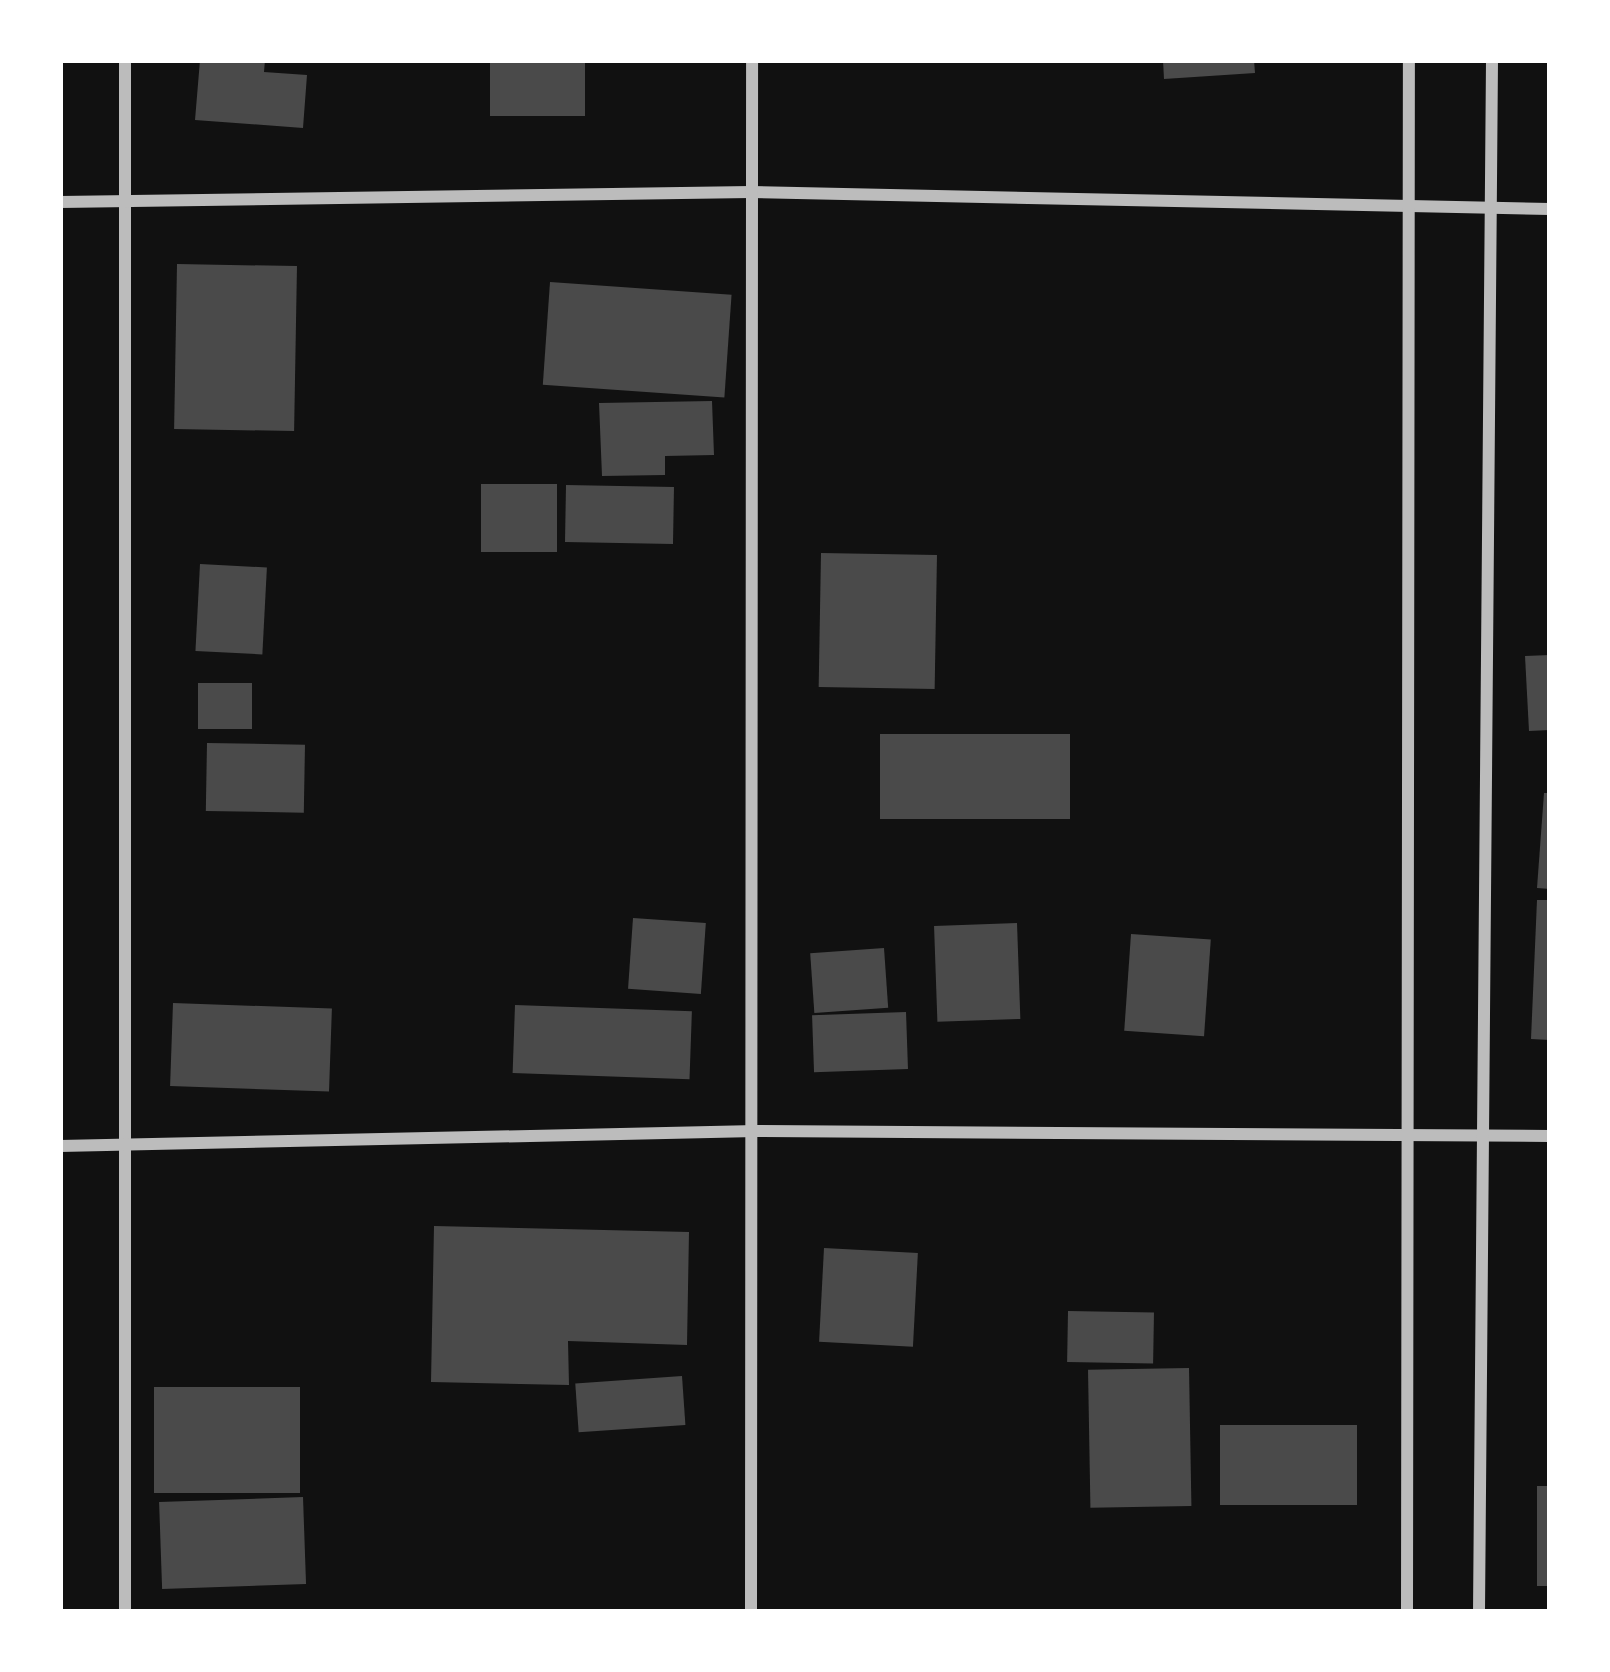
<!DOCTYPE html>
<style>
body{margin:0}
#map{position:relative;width:1610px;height:1672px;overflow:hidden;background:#111;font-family:"Open Sans",sans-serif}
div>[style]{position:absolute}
.building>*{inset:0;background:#4a4a4a;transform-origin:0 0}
.minor>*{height:12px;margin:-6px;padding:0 6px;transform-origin:6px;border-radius:6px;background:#bcbcbc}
span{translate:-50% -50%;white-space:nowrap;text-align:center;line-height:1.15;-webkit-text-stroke:9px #fff;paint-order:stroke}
.frame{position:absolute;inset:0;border:63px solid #fff;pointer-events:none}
</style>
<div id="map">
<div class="building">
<i style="clip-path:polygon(200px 60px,265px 60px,264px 72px,307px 75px,303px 128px,195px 120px)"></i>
<i style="left:490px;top:60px;width:95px;height:56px"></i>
<i style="clip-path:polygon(1163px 60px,1254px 60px,1255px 73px,1164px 79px)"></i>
<i style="left:177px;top:264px;width:120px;height:165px;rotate:1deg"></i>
<i style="left:550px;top:282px;width:182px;height:103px;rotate:4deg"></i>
<i style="clip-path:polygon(712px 401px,714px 455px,665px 456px,665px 475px,602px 476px,599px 403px)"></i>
<i style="left:481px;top:484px;width:76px;height:68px"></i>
<i style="left:566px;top:485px;width:108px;height:57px;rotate:1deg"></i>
<i style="left:821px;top:553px;width:116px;height:134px;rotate:1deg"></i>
<i style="left:200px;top:564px;width:67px;height:87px;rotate:3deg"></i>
<i style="clip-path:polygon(1550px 655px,1550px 730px,1529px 731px,1525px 656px)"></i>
<i style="left:252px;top:683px;width:46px;height:54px;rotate:90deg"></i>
<i style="left:880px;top:734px;width:190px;height:85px"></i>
<i style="left:207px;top:743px;width:98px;height:68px;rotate:1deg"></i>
<i style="clip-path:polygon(1544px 793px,1550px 793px,1550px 889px,1537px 888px)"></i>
<i style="clip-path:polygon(1537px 900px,1550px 900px,1550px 1040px,1531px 1039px)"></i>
<i style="left:633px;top:918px;width:73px;height:71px;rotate:4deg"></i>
<i style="left:1017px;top:923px;width:96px;height:83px;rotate:88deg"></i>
<i style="left:1131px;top:934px;width:80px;height:97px;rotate:4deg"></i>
<i style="left:884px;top:948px;width:60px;height:74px;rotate:86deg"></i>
<i style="left:173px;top:1003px;width:159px;height:83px;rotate:2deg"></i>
<i style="left:515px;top:1005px;width:177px;height:68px;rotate:2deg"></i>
<i style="left:906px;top:1012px;width:57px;height:94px;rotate:88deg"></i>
<i style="clip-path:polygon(434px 1226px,689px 1232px,687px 1345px,568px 1341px,569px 1385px,431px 1382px)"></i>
<i style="left:824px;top:1248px;width:94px;height:94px;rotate:3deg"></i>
<i style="left:1068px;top:1311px;width:86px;height:51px;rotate:1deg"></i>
<i style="left:1189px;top:1368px;width:138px;height:101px;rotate:89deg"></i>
<i style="left:682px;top:1376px;width:49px;height:107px;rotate:86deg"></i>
<i style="left:154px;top:1387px;width:146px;height:106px"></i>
<i style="left:1220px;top:1425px;width:137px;height:80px"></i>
<i style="left:1537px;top:1486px;width:13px;height:100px"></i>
<i style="left:303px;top:1497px;width:87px;height:144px;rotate:88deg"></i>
</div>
<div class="minor">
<i style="left:125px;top:60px;width:1552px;rotate:90deg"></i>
<i style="left:60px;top:202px;width:691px;rotate:-0.83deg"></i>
<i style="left:751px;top:192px;width:799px;rotate:1.22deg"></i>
<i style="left:60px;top:1146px;width:696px;rotate:-1.23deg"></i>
<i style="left:756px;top:1131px;width:794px;rotate:0.36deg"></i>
<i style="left:751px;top:1612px;width:1552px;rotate:-89.96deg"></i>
<i style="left:1407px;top:1612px;width:1552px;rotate:-89.93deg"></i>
<i style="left:1479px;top:1612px;width:1552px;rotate:-89.52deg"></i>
</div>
<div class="frame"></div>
</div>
